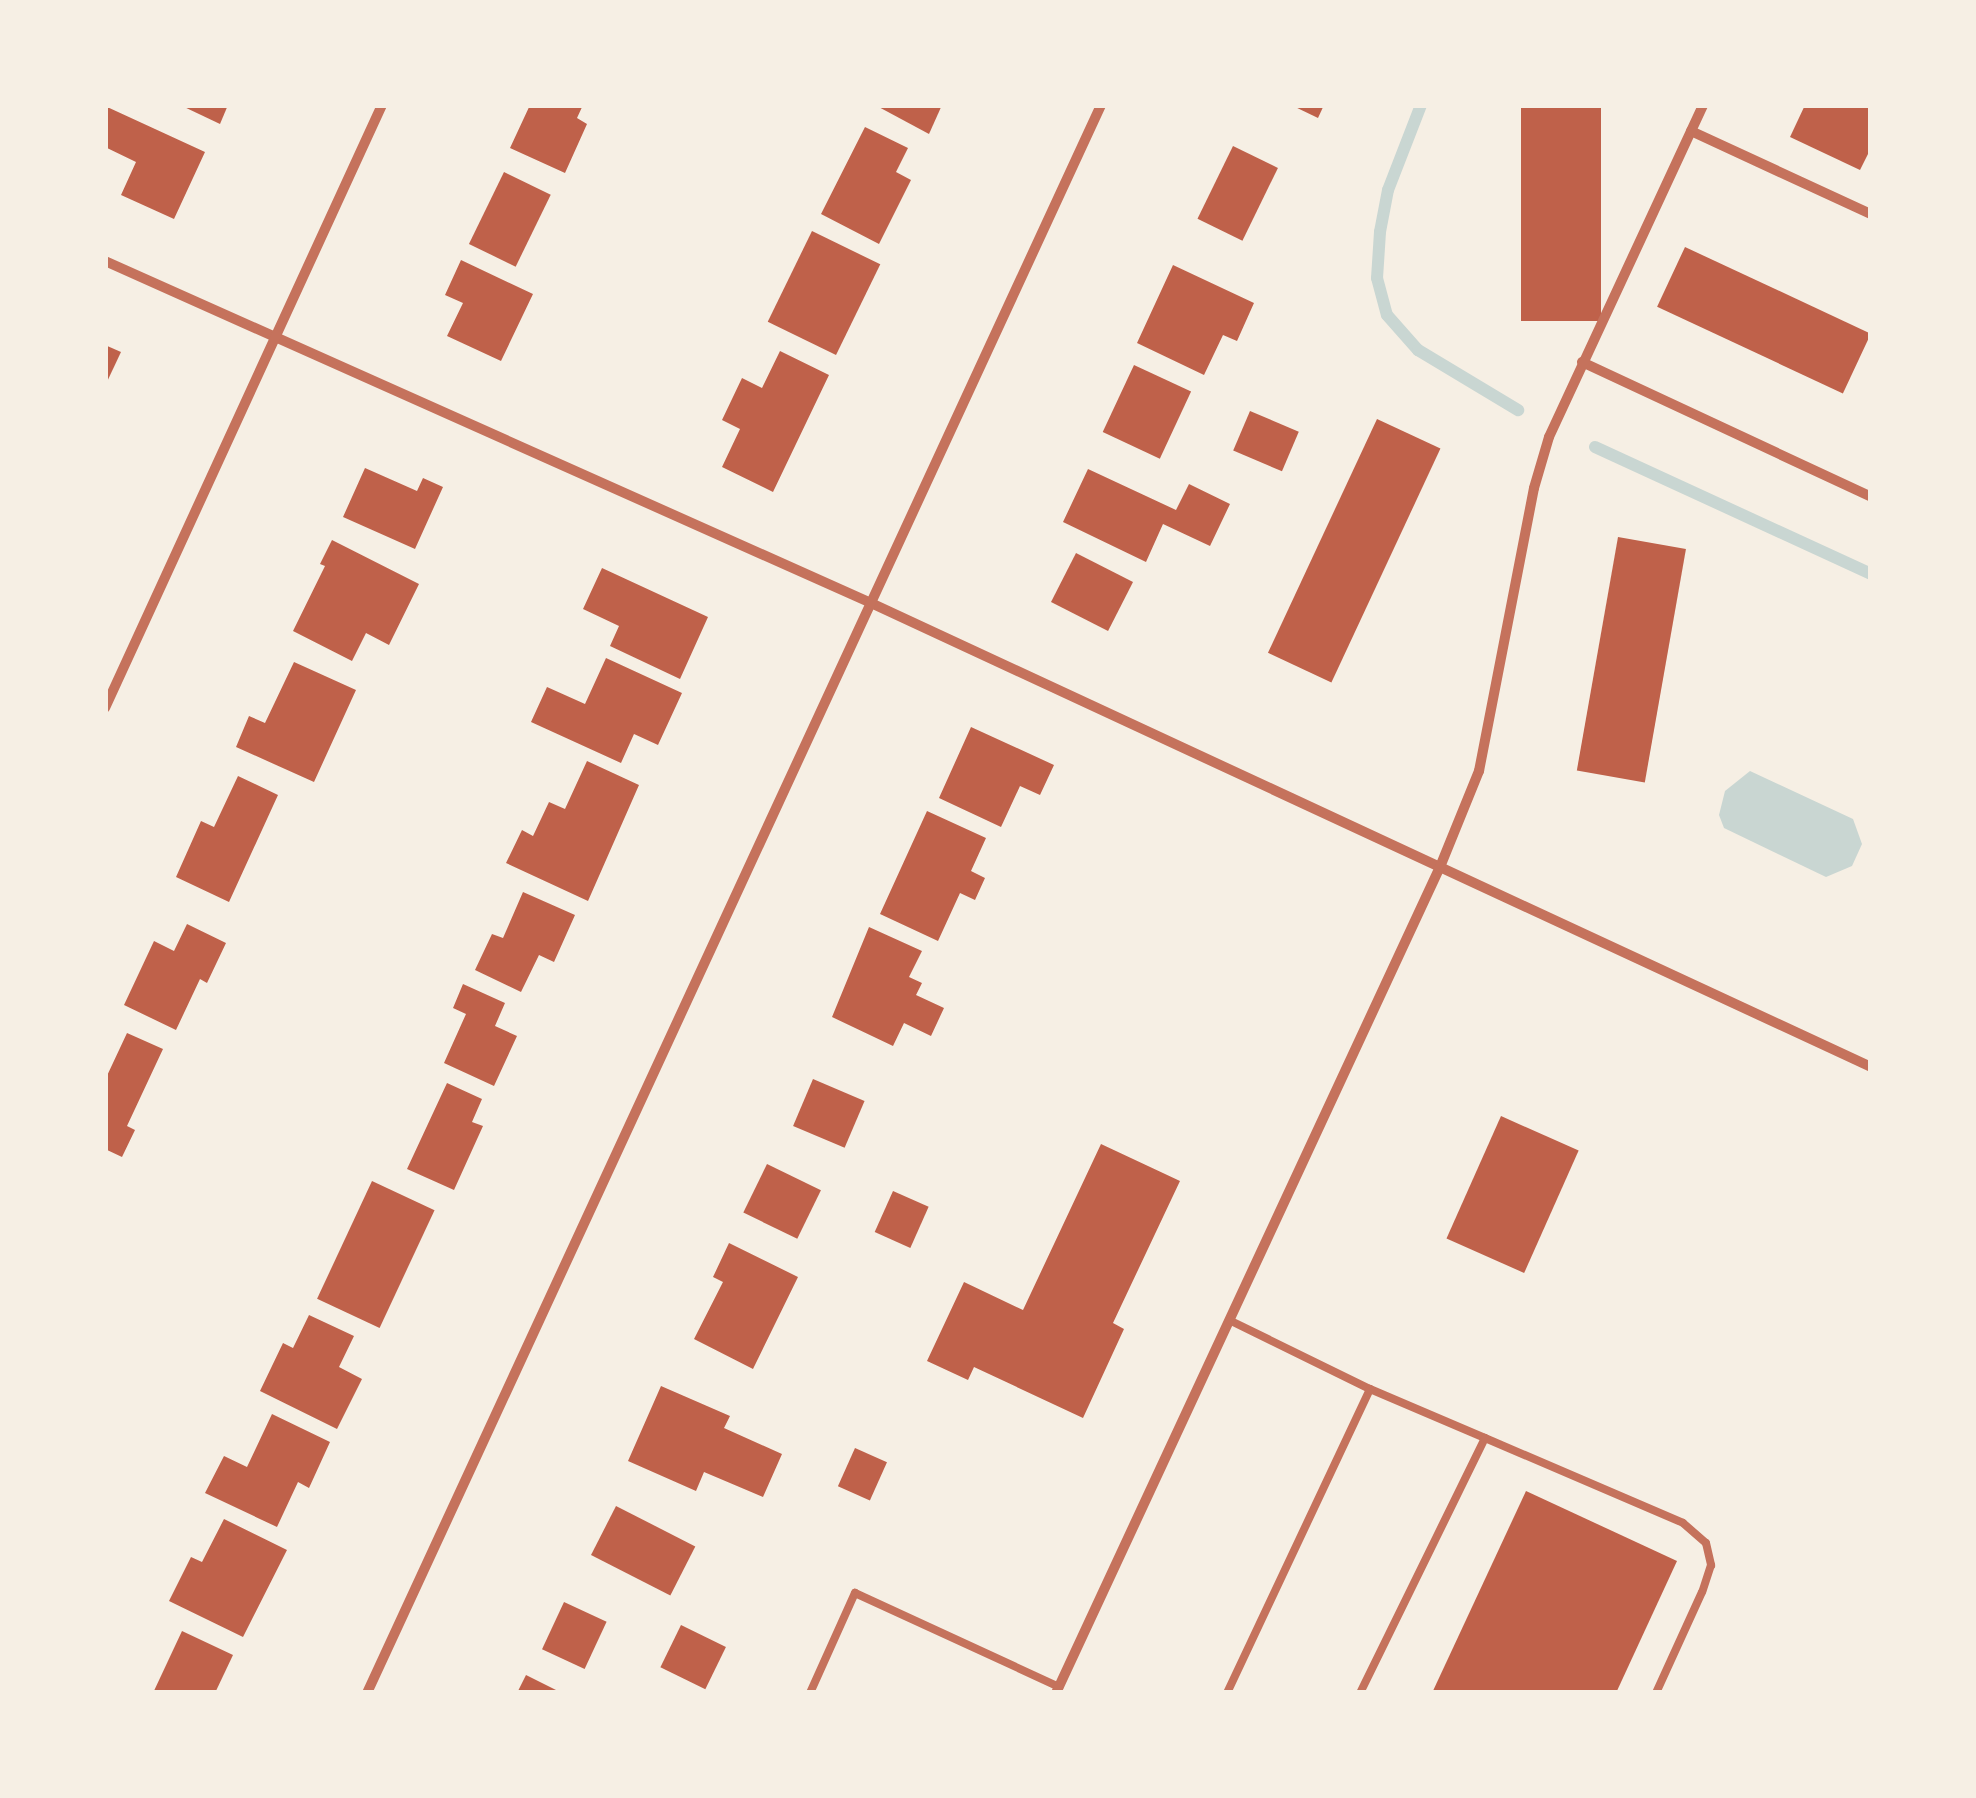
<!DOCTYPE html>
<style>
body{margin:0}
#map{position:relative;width:1976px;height:1798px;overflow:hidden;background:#f6efe4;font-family:Overpass,sans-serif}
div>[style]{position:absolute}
.water>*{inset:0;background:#c9d6d2}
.stream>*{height:12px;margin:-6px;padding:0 6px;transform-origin:6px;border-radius:6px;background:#c9d6d2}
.building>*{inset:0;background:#bf614a;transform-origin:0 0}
.service>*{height:8px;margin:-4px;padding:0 4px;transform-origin:4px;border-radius:4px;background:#c5725c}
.minor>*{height:10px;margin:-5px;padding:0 5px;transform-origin:5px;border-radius:5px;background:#c5725c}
span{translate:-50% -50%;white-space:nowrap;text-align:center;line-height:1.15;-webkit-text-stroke:8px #f6efe4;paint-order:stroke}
.frame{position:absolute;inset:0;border:108px solid #f6efe4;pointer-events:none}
</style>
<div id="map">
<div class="water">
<i style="clip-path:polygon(1750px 771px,1853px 819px,1862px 844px,1852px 866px,1826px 877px,1724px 828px,1719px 815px,1725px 791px)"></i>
</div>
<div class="stream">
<i style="left:1421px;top:105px;width:91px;rotate:111.2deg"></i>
<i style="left:1388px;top:190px;width:43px;rotate:100.8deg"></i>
<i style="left:1380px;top:232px;width:46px;rotate:93.7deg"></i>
<i style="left:1377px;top:278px;width:38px;rotate:75deg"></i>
<i style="left:1387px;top:315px;width:47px;rotate:48.5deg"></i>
<i style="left:1418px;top:350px;width:117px;rotate:31deg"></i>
<i style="left:1595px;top:447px;width:304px;rotate:24.7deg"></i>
</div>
<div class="building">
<i style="clip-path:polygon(180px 105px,228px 105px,220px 124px)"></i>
<i style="clip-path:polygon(530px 105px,583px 105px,577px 118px,587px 124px,565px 173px,510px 148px)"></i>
<i style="clip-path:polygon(875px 105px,942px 105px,929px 134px)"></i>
<i style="clip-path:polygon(1291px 105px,1324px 105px,1318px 118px)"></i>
<i style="left:1521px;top:105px;width:80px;height:216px"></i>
<i style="clip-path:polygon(1805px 105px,1871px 105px,1871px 148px,1860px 170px,1790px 137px)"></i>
<i style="clip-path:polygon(105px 106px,205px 152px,174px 219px,121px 195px,136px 162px,105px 147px)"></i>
<i style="clip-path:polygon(865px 127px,908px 148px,896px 172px,911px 180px,879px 244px,821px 214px)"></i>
<i style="left:1233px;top:146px;width:50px;height:81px;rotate:26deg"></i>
<i style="left:504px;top:172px;width:52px;height:80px;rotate:26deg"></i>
<i style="left:812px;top:231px;width:76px;height:101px;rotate:26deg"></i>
<i style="left:1685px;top:247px;width:205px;height:66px;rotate:25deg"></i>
<i style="clip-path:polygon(461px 260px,533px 294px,501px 361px,447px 336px,463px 303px,445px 295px)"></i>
<i style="clip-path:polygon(1173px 265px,1254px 303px,1237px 341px,1223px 335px,1204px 375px,1137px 343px)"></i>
<i style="clip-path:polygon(105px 345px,121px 352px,105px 386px)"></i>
<i style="clip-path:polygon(780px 351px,829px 375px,773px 492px,722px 467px,740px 429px,722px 420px,742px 378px,762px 388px)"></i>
<i style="left:1134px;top:365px;width:63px;height:74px;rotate:25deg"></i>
<i style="left:1250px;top:411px;width:53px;height:43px;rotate:23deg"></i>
<i style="left:1377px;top:419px;width:70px;height:258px;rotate:25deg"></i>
<i style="clip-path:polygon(365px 468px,417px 491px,423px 478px,443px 487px,415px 549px,343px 517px)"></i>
<i style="clip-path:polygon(1088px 469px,1176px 510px,1189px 484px,1230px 504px,1210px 546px,1163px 524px,1146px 562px,1063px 522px)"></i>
<i style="left:1618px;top:537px;width:69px;height:237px;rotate:10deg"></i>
<i style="clip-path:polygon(332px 540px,419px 584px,389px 645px,366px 633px,352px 661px,293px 631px,325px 566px,320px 564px)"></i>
<i style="left:1076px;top:553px;width:64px;height:55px;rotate:27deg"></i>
<i style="clip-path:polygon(602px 568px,708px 617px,680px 679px,610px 646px,619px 626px,583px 609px)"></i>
<i style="clip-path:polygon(606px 658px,682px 693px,658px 745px,634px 734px,621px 763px,531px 722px,547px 687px,585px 704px)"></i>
<i style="clip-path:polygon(294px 662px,356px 690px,314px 782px,236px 747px,249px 716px,265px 723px)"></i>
<i style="clip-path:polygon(971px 727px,1054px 765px,1040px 795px,1020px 786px,1001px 827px,939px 798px)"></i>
<i style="clip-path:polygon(587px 761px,639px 785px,588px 901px,506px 863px,522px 830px,533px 836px,549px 802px,565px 809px)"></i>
<i style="clip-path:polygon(238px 776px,278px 795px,229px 902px,176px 877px,201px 821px,214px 827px)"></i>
<i style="clip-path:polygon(927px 811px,986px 838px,971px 871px,985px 878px,975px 900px,960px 893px,938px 941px,880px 914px)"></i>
<i style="clip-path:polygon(523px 892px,575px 915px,554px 962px,539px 955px,521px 992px,475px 970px,492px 934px,503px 938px)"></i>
<i style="clip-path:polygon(187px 924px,226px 943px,207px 983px,200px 979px,176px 1030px,124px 1005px,154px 941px,174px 951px)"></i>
<i style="clip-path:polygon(869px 927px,922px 951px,909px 977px,922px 983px,916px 995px,944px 1008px,931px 1036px,904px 1023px,893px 1046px,832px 1017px)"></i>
<i style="clip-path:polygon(463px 984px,505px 1003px,495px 1026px,517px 1036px,494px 1086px,444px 1063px,466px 1014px,453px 1008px)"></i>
<i style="clip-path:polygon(127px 1033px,163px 1049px,127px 1126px,135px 1130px,122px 1157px,105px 1149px,105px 1080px)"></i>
<i style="left:813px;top:1079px;width:56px;height:51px;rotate:23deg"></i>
<i style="clip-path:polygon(447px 1083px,482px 1099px,472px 1122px,483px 1126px,454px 1190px,407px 1169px)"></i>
<i style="left:1501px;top:1116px;width:85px;height:134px;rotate:24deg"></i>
<i style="clip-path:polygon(1101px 1144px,1180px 1181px,1113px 1323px,1124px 1329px,1083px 1418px,974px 1367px,968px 1380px,927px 1361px,964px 1282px,1023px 1310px)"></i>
<i style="left:767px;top:1164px;width:60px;height:54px;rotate:26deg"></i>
<i style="left:372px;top:1181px;width:69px;height:130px;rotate:25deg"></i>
<i style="left:893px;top:1191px;width:39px;height:45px;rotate:24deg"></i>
<i style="clip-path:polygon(729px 1243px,798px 1277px,753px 1369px,694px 1339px,723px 1282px,713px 1277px)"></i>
<i style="clip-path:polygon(309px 1315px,354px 1336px,339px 1367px,362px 1379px,337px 1429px,260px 1391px,283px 1343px,293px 1348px)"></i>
<i style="clip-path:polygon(661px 1386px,730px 1416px,724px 1428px,782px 1454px,763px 1497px,704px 1472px,696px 1491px,628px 1461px)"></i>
<i style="clip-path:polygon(272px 1414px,330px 1442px,309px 1488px,298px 1482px,277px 1527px,205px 1493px,224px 1456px,247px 1467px)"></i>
<i style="left:855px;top:1448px;width:35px;height:42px;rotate:24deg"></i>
<i style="clip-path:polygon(1526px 1491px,1677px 1561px,1616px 1693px,1432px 1693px)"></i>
<i style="left:616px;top:1506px;width:89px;height:55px;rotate:27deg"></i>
<i style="clip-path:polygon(224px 1519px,287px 1550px,243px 1637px,169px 1601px,191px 1557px,202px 1562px)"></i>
<i style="left:564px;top:1602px;width:47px;height:52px;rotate:25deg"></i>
<i style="left:681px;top:1625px;width:50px;height:47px;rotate:26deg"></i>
<i style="clip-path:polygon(182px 1631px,233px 1655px,215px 1693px,153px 1693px)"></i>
<i style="clip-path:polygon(526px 1675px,562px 1693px,517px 1693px)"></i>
</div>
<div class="service">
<i style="left:1229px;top:1320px;width:157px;rotate:26.1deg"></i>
<i style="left:1370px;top:1389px;width:125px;rotate:23.1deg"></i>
<i style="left:1485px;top:1438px;width:284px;rotate:116.1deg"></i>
<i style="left:1485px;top:1438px;width:215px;rotate:23.2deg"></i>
<i style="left:1683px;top:1523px;width:30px;rotate:41deg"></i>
<i style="left:1706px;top:1543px;width:23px;rotate:77deg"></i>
<i style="left:1711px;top:1565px;width:28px;rotate:108deg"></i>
<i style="left:1702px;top:1592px;width:111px;rotate:114.5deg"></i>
<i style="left:810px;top:1693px;width:110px;rotate:-65.8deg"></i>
<i style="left:855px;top:1593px;width:225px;rotate:24.7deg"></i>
<i style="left:1227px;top:1693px;width:336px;rotate:-64.8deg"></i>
</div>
<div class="minor">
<i style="left:1691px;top:131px;width:198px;rotate:24.8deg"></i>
<i style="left:105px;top:261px;width:839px;rotate:24.06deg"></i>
<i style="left:871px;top:603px;width:1102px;rotate:24.89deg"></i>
<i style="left:1582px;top:362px;width:319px;rotate:25deg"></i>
<i style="left:105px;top:708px;width:664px;rotate:-65.33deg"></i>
<i style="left:367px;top:1693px;width:1749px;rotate:-65.19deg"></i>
<i style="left:1056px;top:1693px;width:911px;rotate:-65.07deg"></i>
<i style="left:1440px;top:867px;width:104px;rotate:-67.9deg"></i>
<i style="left:1479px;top:771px;width:288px;rotate:-79deg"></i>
<i style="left:1534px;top:488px;width:53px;rotate:-73.6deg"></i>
<i style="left:1549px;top:437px;width:366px;rotate:-65.1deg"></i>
</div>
<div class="frame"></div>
</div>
